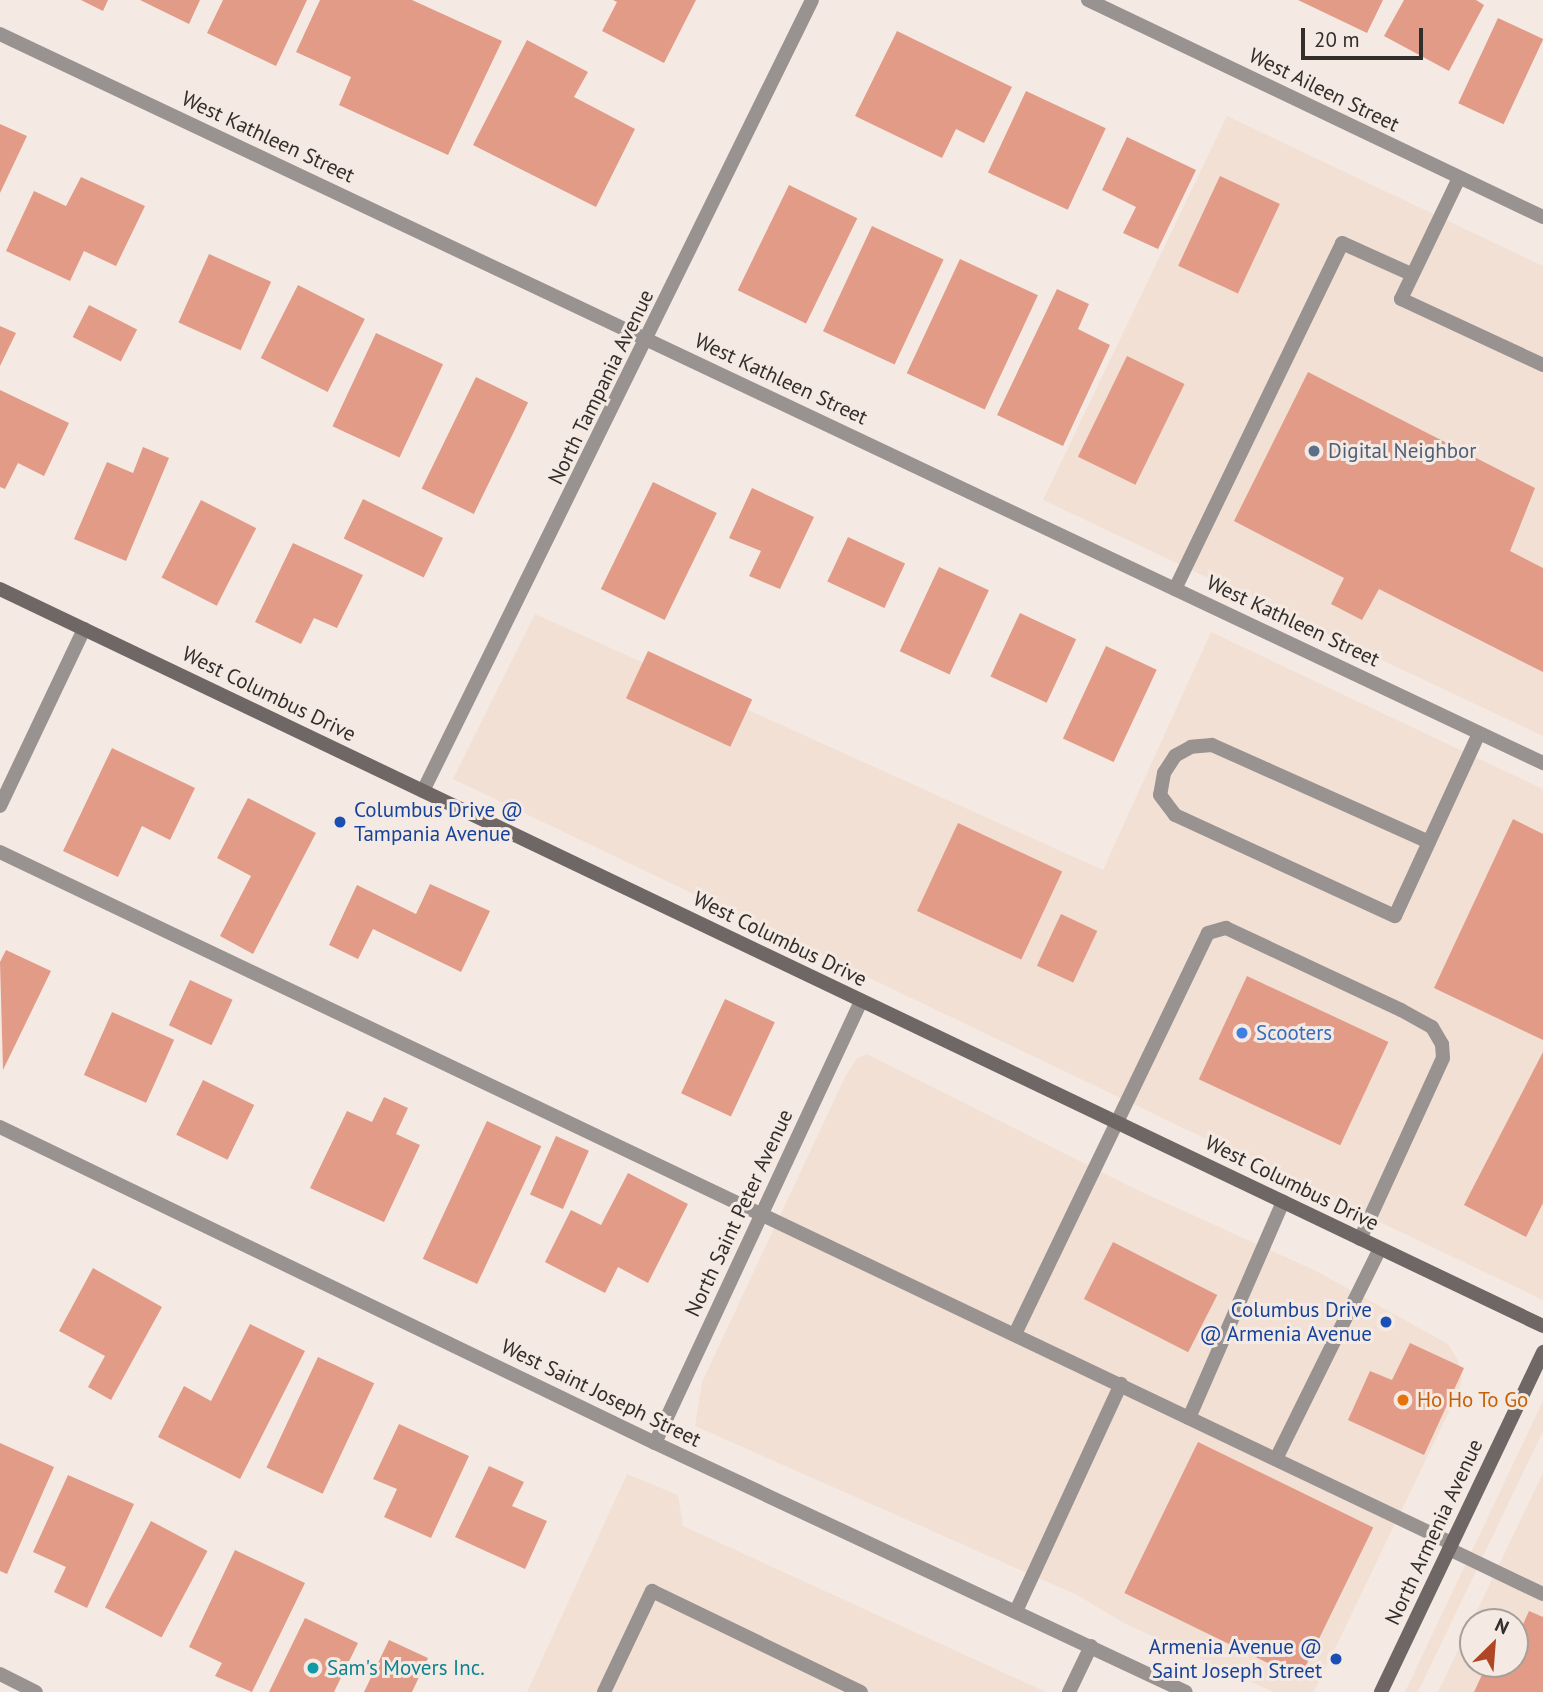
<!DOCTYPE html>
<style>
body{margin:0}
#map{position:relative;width:1543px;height:1692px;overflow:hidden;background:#f5eae3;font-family:"PT Sans",sans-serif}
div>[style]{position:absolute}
.built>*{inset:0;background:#f1e0d3}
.building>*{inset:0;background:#e29b87;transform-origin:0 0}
.lane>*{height:14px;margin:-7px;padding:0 7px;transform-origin:7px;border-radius:7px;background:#989291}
.street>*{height:14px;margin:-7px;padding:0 7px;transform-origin:7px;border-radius:7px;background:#989291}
.secondary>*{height:14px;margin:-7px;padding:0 7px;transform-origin:7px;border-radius:7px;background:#6f6765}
.dots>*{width:19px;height:19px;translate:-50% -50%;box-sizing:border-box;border:4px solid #f5eae3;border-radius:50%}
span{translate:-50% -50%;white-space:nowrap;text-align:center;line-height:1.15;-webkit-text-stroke:6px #f5eae3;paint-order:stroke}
.street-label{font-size:21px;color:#322e2b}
.service-label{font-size:21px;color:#4e5e75}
.left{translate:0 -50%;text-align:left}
.transit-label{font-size:21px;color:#164399}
.right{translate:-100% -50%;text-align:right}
.shop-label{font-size:21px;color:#366cbe}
.food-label{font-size:21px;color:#c56008}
.culture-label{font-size:21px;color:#0d838f}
.north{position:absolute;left:1459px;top:1608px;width:70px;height:70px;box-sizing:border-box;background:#f5eae3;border:2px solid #a79f99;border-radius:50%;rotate:25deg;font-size:19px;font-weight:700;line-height:28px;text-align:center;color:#322e2b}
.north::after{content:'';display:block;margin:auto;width:24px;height:32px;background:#af4726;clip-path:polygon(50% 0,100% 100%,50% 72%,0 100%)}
.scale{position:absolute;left:1301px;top:28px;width:122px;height:32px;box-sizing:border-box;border:4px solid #322e2b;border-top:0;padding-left:9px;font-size:21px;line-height:24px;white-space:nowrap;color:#322e2b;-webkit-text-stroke:5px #f5eae3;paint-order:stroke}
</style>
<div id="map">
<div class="built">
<i style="clip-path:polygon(1227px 116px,1543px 266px,1543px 736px,1043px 500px)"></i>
<i style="clip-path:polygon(535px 614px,1103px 870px,1211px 632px,1543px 789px,1543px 1300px,453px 779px)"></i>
<i style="clip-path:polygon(867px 1054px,1131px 1187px,1316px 1271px,1448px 1344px,1458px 1360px,1462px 1379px,1458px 1393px,1314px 1692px,1273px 1692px,1124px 1623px,1077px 1595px,695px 1426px,702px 1382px,846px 1075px,857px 1058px)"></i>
<i style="clip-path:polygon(1543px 1401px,1543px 1431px,1418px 1692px,1405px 1692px)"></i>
<i style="clip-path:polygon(evenodd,1543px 1473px,1543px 1692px,1438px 1692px,1543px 1473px,1473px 1622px,1515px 1622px,1515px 1664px,1473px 1664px,1473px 1622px)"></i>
<i style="clip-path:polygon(627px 1474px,678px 1495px,683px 1526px,1046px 1692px,527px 1692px)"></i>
</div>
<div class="building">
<i style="clip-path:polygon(81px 0,108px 0,103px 11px)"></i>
<i style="clip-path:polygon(140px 0,200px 0,189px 24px)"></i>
<i style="clip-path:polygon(223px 0,307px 0,276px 66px,207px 33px)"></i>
<i style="clip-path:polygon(320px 0,412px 0,502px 41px,448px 155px,339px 105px,351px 77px,296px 52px)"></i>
<i style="clip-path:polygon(613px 0,696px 0,664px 63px,602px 31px,617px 2px)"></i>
<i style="clip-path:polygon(1298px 0,1383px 0,1367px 33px)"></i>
<i style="clip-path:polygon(1404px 0,1476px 0,1484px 5px,1449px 71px,1384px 36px)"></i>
<i style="left:1498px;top:18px;width:50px;height:94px;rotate:25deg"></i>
<i style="clip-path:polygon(897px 31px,1012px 87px,984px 143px,956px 129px,942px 158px,855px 116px)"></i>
<i style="clip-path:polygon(527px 40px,588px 72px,574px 97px,635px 129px,596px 207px,473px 145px)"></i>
<i style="left:1026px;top:91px;width:88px;height:90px;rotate:25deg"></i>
<i style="clip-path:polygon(0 124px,27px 136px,0 193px)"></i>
<i style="clip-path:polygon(1127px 137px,1196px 170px,1158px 249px,1123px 233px,1136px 207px,1102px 190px)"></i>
<i style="left:1220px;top:176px;width:66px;height:99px;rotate:25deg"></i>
<i style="clip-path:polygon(81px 177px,145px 206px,116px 266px,84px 251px,70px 281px,6px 251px,34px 191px,66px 206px)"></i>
<i style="left:789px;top:185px;width:76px;height:117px;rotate:26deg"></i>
<i style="left:872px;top:226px;width:79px;height:116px;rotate:25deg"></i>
<i style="left:209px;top:254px;width:68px;height:75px;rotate:24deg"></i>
<i style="left:960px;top:259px;width:86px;height:126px;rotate:25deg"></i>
<i style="left:298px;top:285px;width:75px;height:82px;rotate:27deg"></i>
<i style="clip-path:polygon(1057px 289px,1089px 304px,1078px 329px,1110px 345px,1063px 446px,997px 415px)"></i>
<i style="left:89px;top:305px;width:54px;height:36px;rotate:27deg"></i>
<i style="clip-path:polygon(0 326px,16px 333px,0 366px)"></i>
<i style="left:376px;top:333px;width:74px;height:103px;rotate:25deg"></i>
<i style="left:1127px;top:356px;width:64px;height:112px;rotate:26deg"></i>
<i style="clip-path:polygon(1308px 372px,1535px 488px,1510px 551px,1543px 568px,1543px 672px,1379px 589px,1362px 620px,1331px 604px,1344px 578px,1234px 521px)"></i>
<i style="left:476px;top:377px;width:58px;height:124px;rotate:26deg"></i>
<i style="clip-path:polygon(0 390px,69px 423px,44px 476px,18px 463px,5px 489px,0 487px)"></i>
<i style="clip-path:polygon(143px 447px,169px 458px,126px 561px,74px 539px,107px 462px,133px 473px)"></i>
<i style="left:653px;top:482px;width:71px;height:119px;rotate:26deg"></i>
<i style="clip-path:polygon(752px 488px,814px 517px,780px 589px,749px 576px,761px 551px,729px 538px)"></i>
<i style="left:363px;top:499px;width:89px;height:44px;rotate:26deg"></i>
<i style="left:201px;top:500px;width:62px;height:87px;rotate:27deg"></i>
<i style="left:848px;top:537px;width:63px;height:49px;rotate:25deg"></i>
<i style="clip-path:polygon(293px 543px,363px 575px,337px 628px,314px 618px,301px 644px,255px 622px)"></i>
<i style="left:939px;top:567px;width:55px;height:93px;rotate:25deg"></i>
<i style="left:1020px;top:613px;width:62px;height:70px;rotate:25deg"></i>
<i style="left:1106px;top:646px;width:56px;height:102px;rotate:25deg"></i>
<i style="left:648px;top:651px;width:115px;height:52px;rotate:25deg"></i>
<i style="clip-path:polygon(112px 748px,195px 788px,170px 840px,142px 826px,118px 877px,63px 851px)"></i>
<i style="clip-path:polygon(248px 798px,316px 833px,253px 954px,220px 936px,251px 876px,217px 858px)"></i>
<i style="clip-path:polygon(1513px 819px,1543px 834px,1543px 1040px,1434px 988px)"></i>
<i style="left:958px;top:823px;width:115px;height:97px;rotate:25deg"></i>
<i style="clip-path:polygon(430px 884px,490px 911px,461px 972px,373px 929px,358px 959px,329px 945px,357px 885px,416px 914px)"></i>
<i style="left:1061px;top:914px;width:40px;height:57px;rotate:25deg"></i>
<i style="clip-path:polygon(6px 950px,51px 971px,3px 1070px,0 962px)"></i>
<i style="left:1247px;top:976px;width:156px;height:114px;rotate:25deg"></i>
<i style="left:190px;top:980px;width:47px;height:50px;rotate:25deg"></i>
<i style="left:725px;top:999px;width:55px;height:104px;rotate:25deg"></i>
<i style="left:112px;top:1012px;width:68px;height:69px;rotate:24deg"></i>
<i style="clip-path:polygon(1543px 1052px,1543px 1203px,1526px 1237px,1464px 1205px)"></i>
<i style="left:203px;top:1080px;width:57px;height:61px;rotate:26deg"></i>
<i style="clip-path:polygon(384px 1097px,408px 1108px,396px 1134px,420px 1145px,384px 1222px,310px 1188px,347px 1111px,372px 1122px)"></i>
<i style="left:487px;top:1121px;width:60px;height:152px;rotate:25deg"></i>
<i style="left:556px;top:1136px;width:36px;height:64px;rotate:24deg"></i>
<i style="clip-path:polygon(628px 1173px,688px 1204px,648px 1283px,618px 1267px,605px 1293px,545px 1262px,571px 1210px,601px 1225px)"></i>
<i style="left:1113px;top:1242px;width:117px;height:64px;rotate:27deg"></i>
<i style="clip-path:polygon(93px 1268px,162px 1307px,111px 1400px,88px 1387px,105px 1356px,59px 1331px)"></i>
<i style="clip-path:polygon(250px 1324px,305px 1351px,240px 1479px,158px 1437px,184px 1386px,211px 1401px)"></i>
<i style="clip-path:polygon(1410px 1343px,1464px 1368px,1424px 1455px,1348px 1420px,1370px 1371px,1392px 1380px)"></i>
<i style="left:318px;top:1357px;width:62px;height:122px;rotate:25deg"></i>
<i style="clip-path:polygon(399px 1424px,469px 1456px,431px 1538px,384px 1517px,397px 1489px,373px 1479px)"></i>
<i style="left:1198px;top:1442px;width:195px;height:168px;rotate:26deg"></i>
<i style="clip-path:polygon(0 1443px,54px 1467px,7px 1574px,0 1571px)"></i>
<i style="clip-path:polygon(489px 1466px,524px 1482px,512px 1506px,547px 1521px,525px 1569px,455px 1537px)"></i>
<i style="clip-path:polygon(68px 1475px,134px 1504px,87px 1608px,54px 1592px,66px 1567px,33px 1552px)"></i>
<i style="left:151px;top:1521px;width:64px;height:98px;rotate:28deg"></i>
<i style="clip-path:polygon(235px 1550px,305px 1583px,252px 1692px,215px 1676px,222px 1663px,189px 1647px)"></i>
<i style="clip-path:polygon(1529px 1611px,1543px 1617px,1543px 1692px,1474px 1692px,1487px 1664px,1515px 1664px,1515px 1642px)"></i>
<i style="clip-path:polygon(305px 1618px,358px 1643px,334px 1692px,269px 1692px)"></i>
<i style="clip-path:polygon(389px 1640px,428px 1658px,412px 1692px,364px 1692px)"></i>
</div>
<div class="lane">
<i style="left:1459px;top:178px;width:134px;rotate:115.6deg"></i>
<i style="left:1401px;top:299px;width:157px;rotate:24.9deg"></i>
<i style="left:1175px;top:589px;width:384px;rotate:-64.2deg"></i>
<i style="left:1342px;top:243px;width:76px;rotate:24.2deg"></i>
<i style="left:1429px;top:842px;width:238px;rotate:-155.9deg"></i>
<i style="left:1212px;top:745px;width:21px;rotate:175deg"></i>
<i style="left:1191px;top:747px;width:18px;rotate:151deg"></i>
<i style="left:1175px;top:756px;width:20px;rotate:123deg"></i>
<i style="left:1164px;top:773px;width:22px;rotate:100deg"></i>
<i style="left:1160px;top:795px;width:25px;rotate:53deg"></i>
<i style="left:1175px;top:815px;width:242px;rotate:24.7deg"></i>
<i style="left:1395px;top:916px;width:201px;rotate:-65.3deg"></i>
<i style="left:0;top:852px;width:1607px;rotate:25.46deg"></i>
<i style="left:1015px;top:1334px;width:445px;rotate:-64.3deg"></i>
<i style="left:1208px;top:933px;width:19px;rotate:-16deg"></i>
<i style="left:1226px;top:928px;width:193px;rotate:25.1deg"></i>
<i style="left:1401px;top:1010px;width:35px;rotate:29deg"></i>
<i style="left:1432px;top:1027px;width:20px;rotate:60deg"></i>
<i style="left:1442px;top:1044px;width:14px;rotate:86deg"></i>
<i style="left:1443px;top:1058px;width:199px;rotate:114.6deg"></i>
<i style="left:1189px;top:1418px;width:236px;rotate:-66.5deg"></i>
<i style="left:1276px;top:1459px;width:234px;rotate:-63.7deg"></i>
<i style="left:1449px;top:1549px;width:104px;rotate:25.6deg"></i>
<i style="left:1017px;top:1609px;width:248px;rotate:-65.2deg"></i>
<i style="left:604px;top:1692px;width:112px;rotate:-64.6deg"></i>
<i style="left:652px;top:1591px;width:232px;rotate:25.8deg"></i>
<i style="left:1069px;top:1692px;width:51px;rotate:-64.4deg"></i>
</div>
<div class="street">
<i style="left:1088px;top:0;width:504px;rotate:25.5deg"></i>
<i style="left:0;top:34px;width:1707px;rotate:25.29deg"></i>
<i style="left:423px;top:791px;width:881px;rotate:-63.81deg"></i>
<i style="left:0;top:806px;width:196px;rotate:-64.6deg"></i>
<i style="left:0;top:1127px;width:727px;rotate:25.75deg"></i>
<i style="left:655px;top:1443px;width:586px;rotate:25.12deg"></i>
<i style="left:655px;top:1443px;width:488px;rotate:-65deg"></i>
<i style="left:0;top:1674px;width:40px;rotate:26.6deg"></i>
</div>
<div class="secondary">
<i style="left:0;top:589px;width:1710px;rotate:25.53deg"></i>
<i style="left:1381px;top:1692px;width:377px;rotate:-64.5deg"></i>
</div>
<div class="dots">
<i style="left:1314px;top:451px;background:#5c6f8a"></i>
<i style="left:340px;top:822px;background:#1a4fb4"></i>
<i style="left:1242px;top:1033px;background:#3f7fe0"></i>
<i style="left:1386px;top:1322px;background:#1a4fb4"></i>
<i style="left:1403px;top:1400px;background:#e8710a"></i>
<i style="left:1336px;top:1659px;background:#1a4fb4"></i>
<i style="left:313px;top:1668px;background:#0f9aa8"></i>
</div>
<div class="street-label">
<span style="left:1324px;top:90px;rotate:26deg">West Aileen Street</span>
<span style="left:268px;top:137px;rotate:25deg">West Kathleen Street</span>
<span style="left:781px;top:379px;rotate:25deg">West Kathleen Street</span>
<span style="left:601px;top:387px;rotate:-64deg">North Tampania Avenue</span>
<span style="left:1293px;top:621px;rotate:25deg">West Kathleen Street</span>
<span style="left:269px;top:694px;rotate:26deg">West Columbus Drive</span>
<span style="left:780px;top:939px;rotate:26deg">West Columbus Drive</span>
<span style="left:1292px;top:1183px;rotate:26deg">West Columbus Drive</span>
<span style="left:739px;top:1213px;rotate:-65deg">North Saint Peter Avenue</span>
<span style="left:601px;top:1393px;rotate:26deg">West Saint Joseph Street</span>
<span style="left:1434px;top:1532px;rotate:-65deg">North Armenia Avenue</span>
</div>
<div class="service-label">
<span class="left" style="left:1328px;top:451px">Digital Neighbor</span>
</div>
<div class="transit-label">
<span class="left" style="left:354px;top:822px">Columbus Drive @<br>Tampania Avenue</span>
<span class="right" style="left:1372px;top:1322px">Columbus Drive<br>@ Armenia Avenue</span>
<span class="right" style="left:1322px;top:1659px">Armenia Avenue @<br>Saint Joseph Street</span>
</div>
<div class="shop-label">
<span class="left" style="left:1256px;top:1033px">Scooters</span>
</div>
<div class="food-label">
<span class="left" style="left:1417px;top:1400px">Ho Ho To Go</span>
</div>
<div class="culture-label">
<span class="left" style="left:327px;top:1668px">Sam's Movers Inc.</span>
</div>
<div class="north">N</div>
<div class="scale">20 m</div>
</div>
